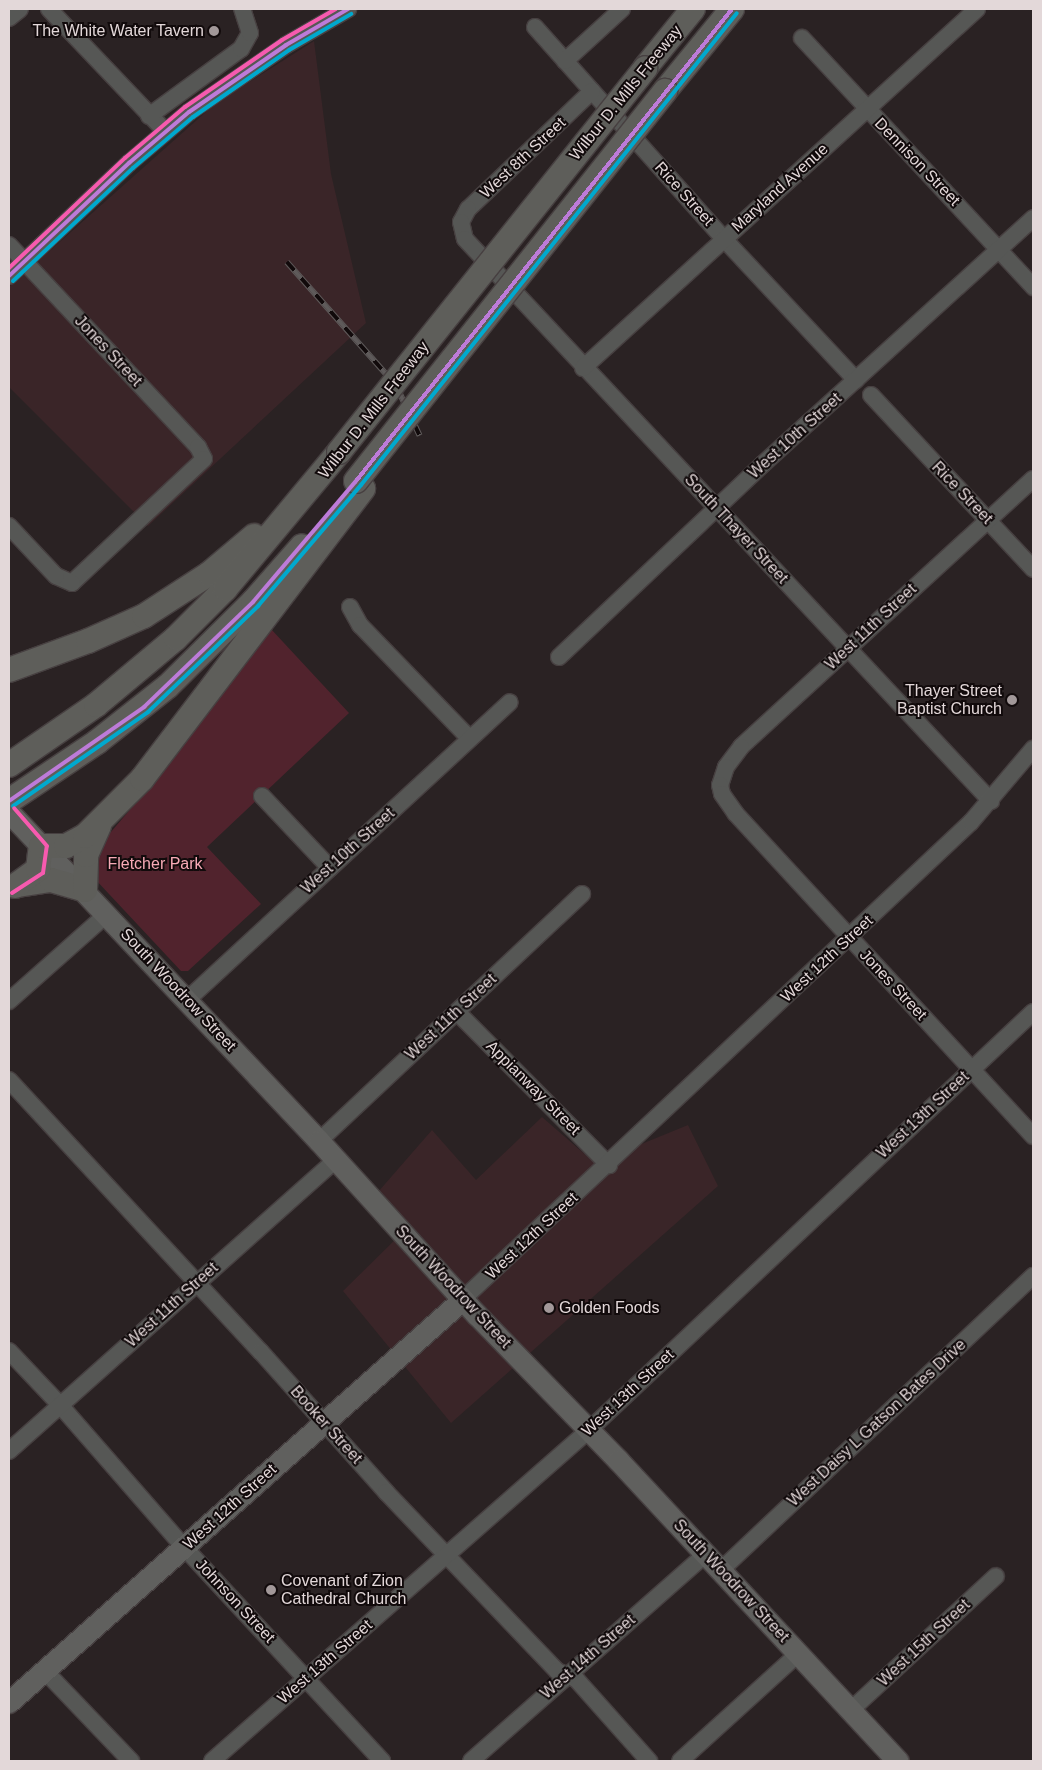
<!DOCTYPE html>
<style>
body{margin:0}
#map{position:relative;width:1042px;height:1770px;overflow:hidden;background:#2a2223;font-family:Arial,sans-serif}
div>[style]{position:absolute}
.built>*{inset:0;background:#3a2528}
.green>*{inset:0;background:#51232d}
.roads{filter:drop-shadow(1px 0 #474041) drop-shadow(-1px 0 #474041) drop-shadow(0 1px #474041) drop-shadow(0 -1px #474041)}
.minor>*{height:16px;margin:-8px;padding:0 8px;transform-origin:8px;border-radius:8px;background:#565755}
.major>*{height:21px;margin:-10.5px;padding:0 10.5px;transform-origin:10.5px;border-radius:10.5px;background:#60605e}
.highway>*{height:24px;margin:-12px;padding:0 12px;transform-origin:12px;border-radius:12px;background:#5e5e5a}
.rail>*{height:5.5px;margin-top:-2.75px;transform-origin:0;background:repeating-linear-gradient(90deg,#110a0b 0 11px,#5e5a5a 0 22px);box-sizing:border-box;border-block:1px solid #5e5a5a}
.bridges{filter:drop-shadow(1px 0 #474041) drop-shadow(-1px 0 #474041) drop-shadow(0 1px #474041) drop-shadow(0 -1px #474041)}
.highway-bridge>*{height:24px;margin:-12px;padding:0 12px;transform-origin:12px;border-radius:12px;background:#5e5e5a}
.bus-1>*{height:4px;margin:-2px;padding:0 2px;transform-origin:2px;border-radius:2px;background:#bd7bd9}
.bus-2>*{height:4px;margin:-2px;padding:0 2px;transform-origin:2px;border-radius:2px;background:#00a9ce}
.bus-3>*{height:4px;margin:-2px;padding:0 2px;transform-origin:2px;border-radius:2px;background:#f75aaf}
.dots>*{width:14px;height:14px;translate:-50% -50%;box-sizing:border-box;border:2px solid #110a0b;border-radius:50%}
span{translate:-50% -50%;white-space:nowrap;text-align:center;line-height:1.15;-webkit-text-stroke:4px #110a0b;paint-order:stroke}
.poi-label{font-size:16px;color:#e3d8d9}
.right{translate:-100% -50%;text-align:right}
.left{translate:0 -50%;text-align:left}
.street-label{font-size:16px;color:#e3d8d9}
.park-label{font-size:16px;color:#f7aab6}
.frame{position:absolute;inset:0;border:10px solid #e3d8d9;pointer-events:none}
</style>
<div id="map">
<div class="built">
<i style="clip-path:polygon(314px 41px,331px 174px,366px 323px,148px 526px,9px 387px,9px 287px,216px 103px)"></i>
<i style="clip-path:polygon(542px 1117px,595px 1163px,688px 1125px,718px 1186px,451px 1423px,343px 1291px,408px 1227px,378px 1192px,432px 1130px,476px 1180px)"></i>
</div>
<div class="green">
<i style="clip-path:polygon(271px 629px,349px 713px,207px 847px,261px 904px,188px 971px,181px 971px,94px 878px,98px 847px,140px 798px)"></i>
</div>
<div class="roads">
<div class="minor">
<i style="left:49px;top:9px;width:168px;rotate:46.4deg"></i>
<i style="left:9px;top:18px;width:14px;rotate:-39deg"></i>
<i style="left:535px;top:27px;width:284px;rotate:48.3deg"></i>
<i style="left:724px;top:239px;width:193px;rotate:46.9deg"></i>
<i style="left:802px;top:38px;width:340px;rotate:47.1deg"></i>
<i style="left:565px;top:61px;width:77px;rotate:-42.4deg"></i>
<i style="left:592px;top:91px;width:171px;rotate:136.4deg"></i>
<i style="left:468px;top:209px;width:15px;rotate:118deg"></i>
<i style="left:461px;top:222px;width:17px;rotate:77deg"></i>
<i style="left:465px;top:239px;width:770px;rotate:46.9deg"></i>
<i style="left:149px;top:116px;width:114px;rotate:-36.1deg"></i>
<i style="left:241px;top:49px;width:18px;rotate:-61deg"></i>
<i style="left:250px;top:33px;width:25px;rotate:-108deg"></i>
<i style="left:9px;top:245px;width:277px;rotate:46.9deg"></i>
<i style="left:198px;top:447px;width:13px;rotate:63deg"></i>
<i style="left:204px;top:459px;width:181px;rotate:136.8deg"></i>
<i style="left:72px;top:583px;width:17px;rotate:-156deg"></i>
<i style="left:56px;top:576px;width:69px;rotate:-133.2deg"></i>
<i style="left:9px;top:276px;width:165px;rotate:-43.3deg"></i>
<i style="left:129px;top:163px;width:79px;rotate:-40.4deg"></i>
<i style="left:189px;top:112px;width:118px;rotate:-34.6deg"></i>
<i style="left:286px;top:45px;width:72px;rotate:-30.1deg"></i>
<i style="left:583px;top:368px;width:533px;rotate:-42.34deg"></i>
<i style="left:871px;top:395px;width:238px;rotate:47deg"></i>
<i style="left:1033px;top:479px;width:396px;rotate:137.5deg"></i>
<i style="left:741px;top:747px;width:25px;rotate:127deg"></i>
<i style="left:726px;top:767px;width:19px;rotate:108deg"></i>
<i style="left:720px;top:785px;width:9px;rotate:77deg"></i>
<i style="left:722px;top:794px;width:24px;rotate:55deg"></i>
<i style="left:736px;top:814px;width:438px;rotate:47.3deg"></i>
<i style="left:350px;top:607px;width:21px;rotate:61deg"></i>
<i style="left:360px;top:625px;width:158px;rotate:46deg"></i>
<i style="left:559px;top:657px;width:281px;rotate:-43.4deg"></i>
<i style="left:763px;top:464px;width:365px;rotate:-42.3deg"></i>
<i style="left:262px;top:796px;width:99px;rotate:46.6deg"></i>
<i style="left:187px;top:1000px;width:439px;rotate:-42.7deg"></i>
<i style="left:9px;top:1001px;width:131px;rotate:-41.6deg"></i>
<i style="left:457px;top:1012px;width:216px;rotate:45.2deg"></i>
<i style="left:9px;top:1080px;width:371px;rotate:47.2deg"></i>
<i style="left:261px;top:1352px;width:188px;rotate:48.2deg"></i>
<i style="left:386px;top:1492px;width:248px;rotate:46.3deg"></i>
<i style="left:557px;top:1671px;width:21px;rotate:23deg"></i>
<i style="left:576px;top:1679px;width:110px;rotate:48.3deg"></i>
<i style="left:319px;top:1141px;width:361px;rotate:-43.2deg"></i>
<i style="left:463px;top:1299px;width:697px;rotate:-43.2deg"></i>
<i style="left:971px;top:822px;width:96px;rotate:-49.7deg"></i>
<i style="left:9px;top:1351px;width:74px;rotate:46.6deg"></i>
<i style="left:60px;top:1405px;width:189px;rotate:48.9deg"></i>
<i style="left:184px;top:1547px;width:292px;rotate:47.2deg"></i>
<i style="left:9px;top:1451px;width:438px;rotate:-41.7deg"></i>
<i style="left:721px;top:1570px;width:429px;rotate:-43.3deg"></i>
<i style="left:44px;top:1670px;width:126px;rotate:46.3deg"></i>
<i style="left:851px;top:1710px;width:197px;rotate:-42.7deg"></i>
<i style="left:212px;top:1761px;width:502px;rotate:-41.28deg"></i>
<i style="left:589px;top:1430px;width:610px;rotate:-43.27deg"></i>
<i style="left:471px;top:1761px;width:313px;rotate:-41.4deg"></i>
<i style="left:680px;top:1761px;width:159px;rotate:-42.2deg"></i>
</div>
<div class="major">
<i style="left:9px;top:812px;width:452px;rotate:46.7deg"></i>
<i style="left:319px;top:1141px;width:235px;rotate:47.8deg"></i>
<i style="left:477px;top:1315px;width:202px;rotate:45.8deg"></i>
<i style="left:618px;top:1460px;width:411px;rotate:47.1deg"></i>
<i style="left:9px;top:1702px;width:607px;rotate:-41.59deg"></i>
</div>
<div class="highway">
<i style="left:645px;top:68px;width:76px;rotate:-50.9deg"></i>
<i style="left:665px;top:91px;width:106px;rotate:-50.7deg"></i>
<i style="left:9px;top:670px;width:84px;rotate:-20.2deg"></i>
<i style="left:88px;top:641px;width:61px;rotate:-24.1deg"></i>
<i style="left:144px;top:616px;width:77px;rotate:-32.9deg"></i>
<i style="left:209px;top:574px;width:59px;rotate:-40.2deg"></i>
<i style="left:9px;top:765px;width:106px;rotate:-34.6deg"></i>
<i style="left:96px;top:705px;width:104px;rotate:-39.9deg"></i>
<i style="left:176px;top:638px;width:69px;rotate:-45deg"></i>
<i style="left:225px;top:589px;width:178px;rotate:-50.2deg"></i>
<i style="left:9px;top:801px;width:106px;rotate:-33.8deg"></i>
<i style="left:97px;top:742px;width:90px;rotate:-38.3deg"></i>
<i style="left:168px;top:686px;width:120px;rotate:-44.7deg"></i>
<i style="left:253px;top:602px;width:74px;rotate:-48.8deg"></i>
<i style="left:18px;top:885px;width:33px;rotate:-9deg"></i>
<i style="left:51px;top:880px;width:35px;rotate:16deg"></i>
<i style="left:85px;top:890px;width:35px;rotate:-88deg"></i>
<i style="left:86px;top:855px;width:32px;rotate:-66deg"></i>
<i style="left:15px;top:886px;width:29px;rotate:-36deg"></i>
<i style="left:38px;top:869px;width:23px;rotate:-83deg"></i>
<i style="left:41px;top:846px;width:25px"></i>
<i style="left:66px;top:846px;width:21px;rotate:-28deg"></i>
<i style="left:85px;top:836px;width:81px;rotate:-45deg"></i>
<i style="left:142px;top:779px;width:365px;rotate:-52.7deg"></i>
</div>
</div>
<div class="rail">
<i style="left:287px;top:262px;width:164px;rotate:48.5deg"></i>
<i style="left:396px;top:385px;width:56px;rotate:64.8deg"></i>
</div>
<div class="bridges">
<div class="highway-bridge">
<i style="left:339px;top:452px;width:491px;rotate:-51.4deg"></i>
<i style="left:356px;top:481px;width:498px;rotate:-51.6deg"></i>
</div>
</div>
<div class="bus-1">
<i style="left:9px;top:276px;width:165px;rotate:-43.3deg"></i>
<i style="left:129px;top:163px;width:79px;rotate:-40.4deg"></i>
<i style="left:189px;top:112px;width:118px;rotate:-34.6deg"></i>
<i style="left:286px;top:45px;width:72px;rotate:-30.1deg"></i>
<i style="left:9px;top:801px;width:165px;rotate:-34.8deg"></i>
<i style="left:144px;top:707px;width:151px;rotate:-43.9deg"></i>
<i style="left:253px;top:602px;width:159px;rotate:-49.6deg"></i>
<i style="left:356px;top:481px;width:603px;rotate:-51.46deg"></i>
</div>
<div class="bus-2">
<i style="left:13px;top:281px;width:165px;rotate:-43.3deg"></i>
<i style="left:133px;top:168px;width:79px;rotate:-40.4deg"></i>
<i style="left:193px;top:117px;width:117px;rotate:-34.9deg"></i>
<i style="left:289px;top:50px;width:72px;rotate:-30.1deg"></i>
<i style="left:13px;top:806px;width:165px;rotate:-34.8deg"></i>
<i style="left:148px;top:712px;width:153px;rotate:-43.9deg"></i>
<i style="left:258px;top:606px;width:159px;rotate:-49.6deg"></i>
<i style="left:361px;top:485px;width:603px;rotate:-51.46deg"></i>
</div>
<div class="bus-3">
<i style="left:9px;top:268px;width:160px;rotate:-43.5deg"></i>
<i style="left:125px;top:158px;width:79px;rotate:-40.4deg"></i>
<i style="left:185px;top:107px;width:118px;rotate:-34.6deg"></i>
<i style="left:282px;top:40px;width:62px;rotate:-29.9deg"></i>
<i style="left:12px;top:893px;width:37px;rotate:-33deg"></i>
<i style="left:43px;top:873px;width:27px;rotate:-82deg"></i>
<i style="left:47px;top:846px;width:50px;rotate:-131deg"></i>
</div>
<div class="dots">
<i style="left:214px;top:31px;background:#a29899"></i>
<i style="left:1012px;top:700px;background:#a29899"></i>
<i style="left:549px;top:1308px;background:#a29899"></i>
<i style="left:271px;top:1590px;background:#a29899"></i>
</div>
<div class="poi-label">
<span class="right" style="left:204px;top:31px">The White Water Tavern</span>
<span class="right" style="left:1002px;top:700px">Thayer Street<br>Baptist Church</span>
<span class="left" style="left:559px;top:1308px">Golden Foods</span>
<span class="left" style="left:281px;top:1590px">Covenant of Zion<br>Cathedral Church</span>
</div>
<div class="street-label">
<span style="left:626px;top:93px;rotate:-51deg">Wilbur D. Mills Freeway</span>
<span style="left:523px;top:158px;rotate:-43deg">West 8th Street</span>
<span style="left:917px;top:162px;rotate:46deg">Dennison Street</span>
<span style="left:780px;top:188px;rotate:-42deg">Maryland Avenue</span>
<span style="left:684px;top:194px;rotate:48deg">Rice Street</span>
<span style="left:108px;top:351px;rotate:47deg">Jones Street</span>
<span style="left:374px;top:410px;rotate:-52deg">Wilbur D. Mills Freeway</span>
<span style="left:795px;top:436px;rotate:-42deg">West 10th Street</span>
<span style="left:962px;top:493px;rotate:46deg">Rice Street</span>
<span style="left:736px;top:529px;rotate:47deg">South Thayer Street</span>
<span style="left:871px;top:627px;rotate:-43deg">West 11th Street</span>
<span style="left:348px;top:851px;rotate:-42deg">West 10th Street</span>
<span style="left:827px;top:959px;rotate:-43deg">West 12th Street</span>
<span style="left:893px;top:985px;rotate:47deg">Jones Street</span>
<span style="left:178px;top:990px;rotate:47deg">South Woodrow Street</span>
<span style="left:451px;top:1017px;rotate:-43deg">West 11th Street</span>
<span style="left:533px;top:1088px;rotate:45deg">Appianway Street</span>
<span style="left:923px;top:1115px;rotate:-43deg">West 13th Street</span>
<span style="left:532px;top:1236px;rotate:-43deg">West 12th Street</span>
<span style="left:453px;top:1287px;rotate:47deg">South Woodrow Street</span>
<span style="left:172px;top:1305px;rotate:-42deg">West 11th Street</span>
<span style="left:628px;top:1393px;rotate:-43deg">West 13th Street</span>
<span style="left:877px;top:1423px;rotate:-43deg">West Daisy L Gatson Bates Drive</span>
<span style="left:326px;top:1425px;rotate:48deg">Booker Street</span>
<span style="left:230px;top:1507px;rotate:-42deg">West 12th Street</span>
<span style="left:731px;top:1581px;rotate:47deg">South Woodrow Street</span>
<span style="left:235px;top:1601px;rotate:47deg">Johnson Street</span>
<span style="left:924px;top:1643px;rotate:-43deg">West 15th Street</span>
<span style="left:588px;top:1657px;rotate:-41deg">West 14th Street</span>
<span style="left:325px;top:1662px;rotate:-41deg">West 13th Street</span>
</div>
<div class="park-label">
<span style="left:155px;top:864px">Fletcher Park</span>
</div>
<div class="frame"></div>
</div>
